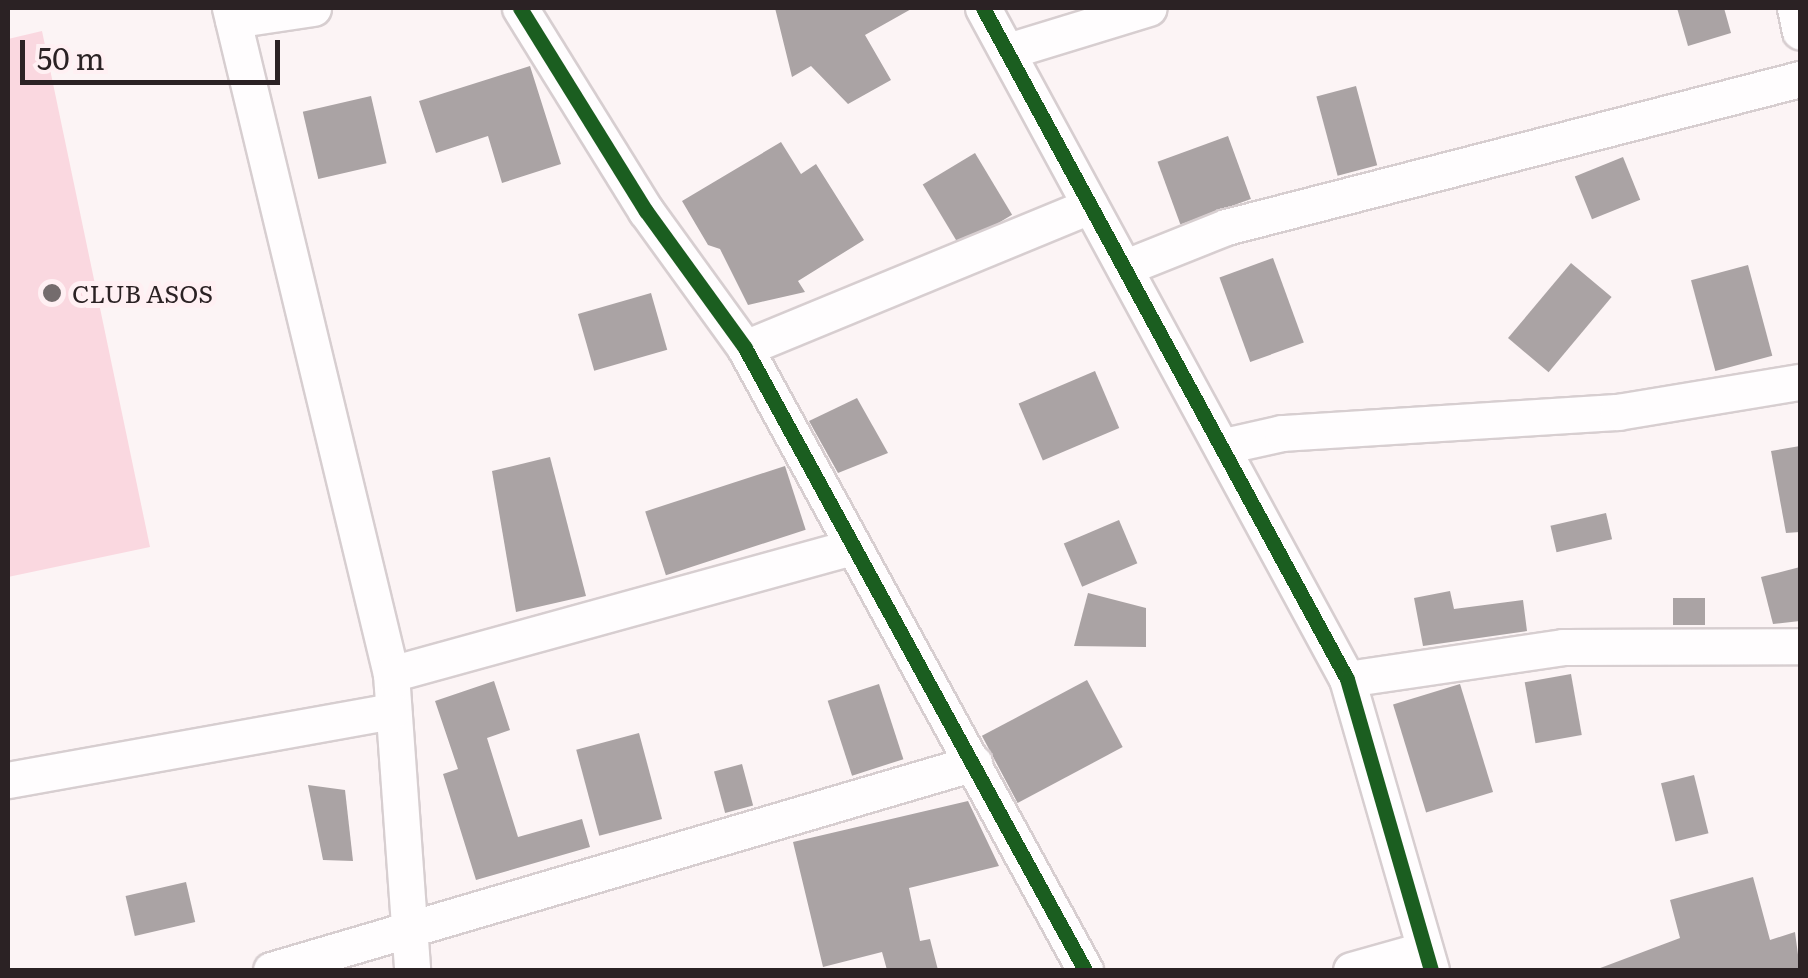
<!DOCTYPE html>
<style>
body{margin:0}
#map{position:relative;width:1808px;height:978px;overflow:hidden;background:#fcf4f5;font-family:Literata,serif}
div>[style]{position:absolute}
.green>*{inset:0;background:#fad8e0}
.building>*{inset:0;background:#aaa3a4;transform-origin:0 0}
.roads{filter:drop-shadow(2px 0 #d7ced0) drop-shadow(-2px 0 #d7ced0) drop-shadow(0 2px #d7ced0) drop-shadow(0 -2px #d7ced0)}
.minor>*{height:35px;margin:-17.5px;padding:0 17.5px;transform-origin:17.5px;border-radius:17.5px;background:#fffdfe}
.cycleway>*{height:15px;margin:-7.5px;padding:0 7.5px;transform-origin:7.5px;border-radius:7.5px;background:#1b5e20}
.dots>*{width:28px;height:28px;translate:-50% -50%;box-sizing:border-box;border:5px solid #fff0f3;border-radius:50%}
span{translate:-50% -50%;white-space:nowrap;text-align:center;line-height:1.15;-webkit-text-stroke:10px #fff0f3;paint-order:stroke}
.poi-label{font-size:25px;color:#2b2224}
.left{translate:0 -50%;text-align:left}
.frame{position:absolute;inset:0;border:10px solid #2b2224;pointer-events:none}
.scale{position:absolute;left:20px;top:40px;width:260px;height:45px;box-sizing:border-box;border:5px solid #2b2224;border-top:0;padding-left:12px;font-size:30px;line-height:35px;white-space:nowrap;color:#2b2224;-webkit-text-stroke:8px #fff0f3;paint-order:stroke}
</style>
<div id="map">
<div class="green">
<i style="clip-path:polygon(42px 31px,150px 547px,8px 577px,8px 39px)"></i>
</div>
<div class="building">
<i style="clip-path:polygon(775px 8px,913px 8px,865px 35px,891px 80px,848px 104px,811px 66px,792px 77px)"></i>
<i style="clip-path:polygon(1677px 8px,1724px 8px,1731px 33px,1688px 46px)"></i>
<i style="clip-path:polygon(530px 66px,561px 164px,502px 183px,488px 136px,436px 153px,419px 101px)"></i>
<i style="left:1356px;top:86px;width:82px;height:41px;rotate:75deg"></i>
<i style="left:371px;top:96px;width:69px;height:70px;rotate:77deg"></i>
<i style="left:1228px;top:136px;width:67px;height:75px;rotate:70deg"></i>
<i style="clip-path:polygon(781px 142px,801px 174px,816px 164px,864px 240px,798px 281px,805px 292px,748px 305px,720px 249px,708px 245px,682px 201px)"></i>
<i style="left:975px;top:153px;width:72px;height:61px;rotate:59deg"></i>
<i style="left:1623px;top:157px;width:46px;height:52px;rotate:68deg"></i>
<i style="left:1273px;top:258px;width:90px;height:57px;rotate:70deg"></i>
<i style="left:1571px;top:263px;width:53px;height:98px;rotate:40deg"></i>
<i style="left:1748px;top:265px;width:94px;height:59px;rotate:75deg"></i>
<i style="left:651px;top:293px;width:59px;height:76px;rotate:74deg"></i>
<i style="left:1095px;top:371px;width:62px;height:83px;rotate:67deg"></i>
<i style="clip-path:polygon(857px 398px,888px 453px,838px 473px,809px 421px)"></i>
<i style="clip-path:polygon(1800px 446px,1800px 532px,1786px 533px,1771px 451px)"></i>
<i style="clip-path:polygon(550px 457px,586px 596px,516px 612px,492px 471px)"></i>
<i style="left:785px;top:466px;width:67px;height:147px;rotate:72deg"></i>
<i style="left:1606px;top:513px;width:27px;height:57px;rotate:77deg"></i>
<i style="left:1119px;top:520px;width:47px;height:60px;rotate:67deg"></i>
<i style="clip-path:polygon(1800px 567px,1800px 621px,1773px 624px,1761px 577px)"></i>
<i style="clip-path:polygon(1450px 591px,1454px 609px,1523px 600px,1527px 631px,1423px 646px,1414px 598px)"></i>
<i style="clip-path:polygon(1088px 593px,1146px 608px,1146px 647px,1074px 646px)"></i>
<i style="left:1673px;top:598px;width:32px;height:27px"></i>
<i style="left:1571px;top:674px;width:62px;height:47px;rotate:80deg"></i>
<i style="left:1087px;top:680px;width:76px;height:119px;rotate:62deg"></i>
<i style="clip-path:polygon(494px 681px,510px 730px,487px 738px,518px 837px,582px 819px,590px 847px,476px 880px,443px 774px,458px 769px,435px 701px)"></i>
<i style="left:879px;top:684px;width:79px;height:54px;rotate:72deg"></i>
<i style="left:1460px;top:684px;width:113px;height:70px;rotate:73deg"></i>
<i style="left:639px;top:733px;width:89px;height:65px;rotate:75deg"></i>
<i style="left:742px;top:764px;width:43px;height:29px;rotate:75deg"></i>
<i style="left:1694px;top:775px;width:60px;height:34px;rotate:76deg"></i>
<i style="clip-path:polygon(308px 785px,345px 790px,353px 861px,323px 860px)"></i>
<i style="clip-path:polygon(968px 801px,999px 866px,909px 888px,920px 941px,930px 939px,938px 970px,887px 970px,882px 952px,823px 967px,793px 842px)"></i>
<i style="clip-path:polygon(1753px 877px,1770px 940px,1795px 932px,1800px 970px,1595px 970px,1680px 938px,1670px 900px)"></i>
<i style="left:186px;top:882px;width:41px;height:62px;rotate:77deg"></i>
</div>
<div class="roads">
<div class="minor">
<i style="left:230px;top:8px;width:685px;rotate:76.41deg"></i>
<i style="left:391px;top:674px;width:297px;rotate:85.9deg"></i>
<i style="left:520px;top:8px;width:239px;rotate:58.2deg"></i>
<i style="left:646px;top:211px;width:169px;rotate:54.1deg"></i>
<i style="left:745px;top:348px;width:709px;rotate:61.34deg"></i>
<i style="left:983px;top:8px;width:763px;rotate:61.52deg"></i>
<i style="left:1347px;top:679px;width:303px;rotate:73.9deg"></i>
<i style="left:1795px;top:8px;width:24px;rotate:78deg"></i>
<i style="left:233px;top:20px;width:81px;rotate:-8.5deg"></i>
<i style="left:1008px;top:51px;width:147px;rotate:-17deg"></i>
<i style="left:1126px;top:267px;width:108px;rotate:-21.8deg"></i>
<i style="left:1226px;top:227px;width:593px;rotate:-14.46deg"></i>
<i style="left:745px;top:348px;width:373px;rotate:-22.4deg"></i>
<i style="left:1224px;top:446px;width:59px;rotate:-12.6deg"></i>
<i style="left:1282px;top:433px;width:337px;rotate:-3.6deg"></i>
<i style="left:1618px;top:412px;width:184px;rotate:-9.4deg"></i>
<i style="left:391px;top:674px;width:477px;rotate:-15.4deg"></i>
<i style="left:1347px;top:679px;width:218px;rotate:-8.4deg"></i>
<i style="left:1563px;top:647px;width:237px;rotate:-0.2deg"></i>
<i style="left:8px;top:780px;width:391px;rotate:-10.2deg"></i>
<i style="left:271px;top:970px;width:733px;rotate:-16.41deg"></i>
<i style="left:1351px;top:970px;width:71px;rotate:-15.6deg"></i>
</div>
</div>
<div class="cycleway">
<i style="left:520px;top:8px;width:239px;rotate:58.2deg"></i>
<i style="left:646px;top:211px;width:169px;rotate:54.1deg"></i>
<i style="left:745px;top:348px;width:709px;rotate:61.34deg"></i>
<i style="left:983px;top:8px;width:763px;rotate:61.52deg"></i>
<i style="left:1347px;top:679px;width:303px;rotate:73.9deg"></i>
</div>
<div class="dots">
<i style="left:52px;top:293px;background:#746c6d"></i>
</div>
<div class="poi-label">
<span class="left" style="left:72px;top:293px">CLUB ASOS</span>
</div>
<div class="frame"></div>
<div class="scale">50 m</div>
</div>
